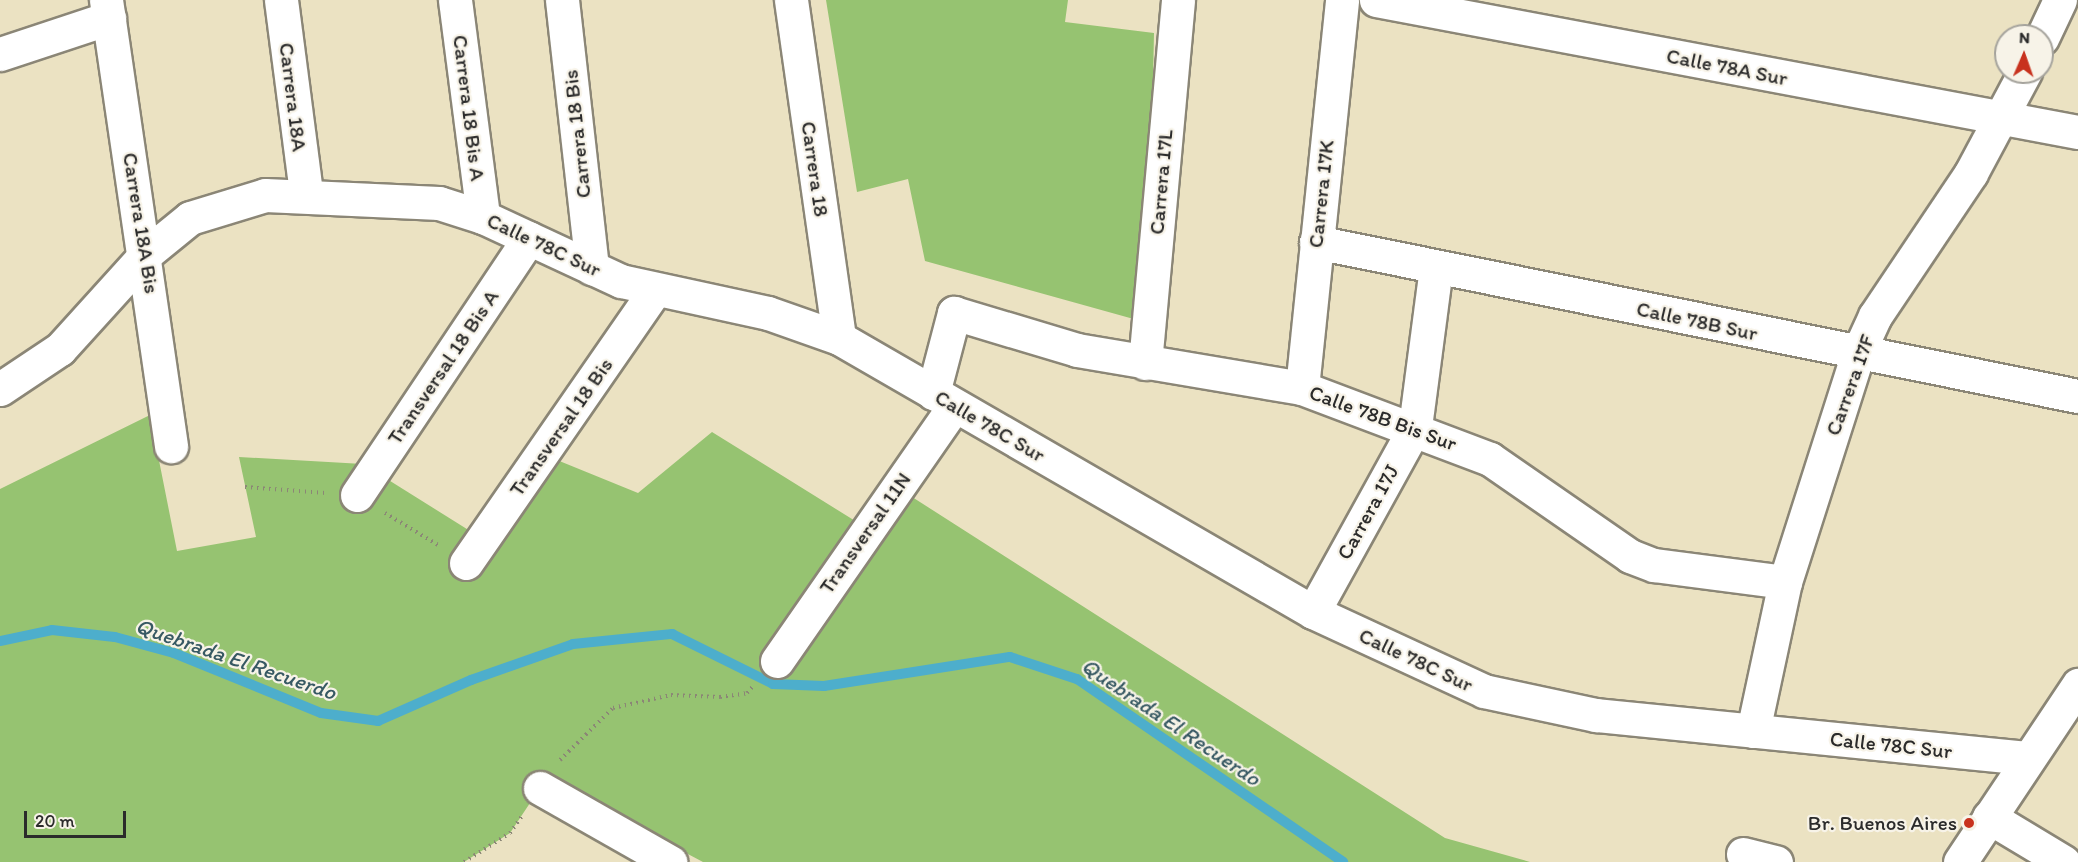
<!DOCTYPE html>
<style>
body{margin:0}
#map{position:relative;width:2078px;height:862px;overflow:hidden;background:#ebe2c2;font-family:Itim,sans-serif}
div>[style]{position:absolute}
.green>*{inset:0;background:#96c371}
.stream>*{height:10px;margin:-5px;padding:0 5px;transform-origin:5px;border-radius:5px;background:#4daecc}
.path>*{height:4px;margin-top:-2px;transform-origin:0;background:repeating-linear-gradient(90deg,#8b8676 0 1.5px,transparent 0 6px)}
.roads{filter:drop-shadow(2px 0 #8b8676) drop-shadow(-2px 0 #8b8676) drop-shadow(0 2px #8b8676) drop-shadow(0 -2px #8b8676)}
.minor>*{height:33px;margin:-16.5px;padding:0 16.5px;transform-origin:16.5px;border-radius:16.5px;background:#fff}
.dots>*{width:16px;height:16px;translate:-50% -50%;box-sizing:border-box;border:3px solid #f7f3e8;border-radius:50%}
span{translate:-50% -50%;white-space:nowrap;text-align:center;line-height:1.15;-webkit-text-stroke:4.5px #f7f3e8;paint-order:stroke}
.street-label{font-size:21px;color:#2b2b2b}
.poi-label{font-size:21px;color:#2b2b2b}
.right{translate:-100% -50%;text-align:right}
.water-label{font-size:22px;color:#375963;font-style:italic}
.north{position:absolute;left:1994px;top:24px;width:60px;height:60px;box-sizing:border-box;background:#f7f3e8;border:2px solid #a5a39c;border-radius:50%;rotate:2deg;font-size:16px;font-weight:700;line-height:24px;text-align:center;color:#2b2b2b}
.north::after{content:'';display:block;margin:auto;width:21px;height:27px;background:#c8321e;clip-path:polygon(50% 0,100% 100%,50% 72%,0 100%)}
.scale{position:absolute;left:24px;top:811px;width:102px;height:27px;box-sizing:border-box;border:3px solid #2b2b2b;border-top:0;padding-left:8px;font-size:18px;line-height:21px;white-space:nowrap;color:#2b2b2b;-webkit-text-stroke:4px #f7f3e8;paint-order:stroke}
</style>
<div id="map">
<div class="green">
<i style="clip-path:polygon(826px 0,1068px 0,1065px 22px,1154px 33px,1148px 323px,925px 261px,908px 179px,857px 192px)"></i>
<i style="clip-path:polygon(150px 415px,177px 551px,256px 537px,239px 457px,363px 464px,494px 546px,552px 458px,638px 493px,712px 432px,881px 537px,909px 495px,1445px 838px,1530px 862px,703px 862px,546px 779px,510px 833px,464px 862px,0 862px,0 489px)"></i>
</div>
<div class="stream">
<i style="left:0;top:641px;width:53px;rotate:-11.9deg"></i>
<i style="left:52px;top:630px;width:63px;rotate:6.3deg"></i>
<i style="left:115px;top:637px;width:61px;rotate:15.2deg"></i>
<i style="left:174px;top:653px;width:159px;rotate:22.2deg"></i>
<i style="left:321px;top:713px;width:58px;rotate:8deg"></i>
<i style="left:378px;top:721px;width:102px;rotate:-23.8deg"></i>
<i style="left:471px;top:680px;width:108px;rotate:-19.4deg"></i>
<i style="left:573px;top:644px;width:100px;rotate:-5.8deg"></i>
<i style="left:672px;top:634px;width:113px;rotate:26.3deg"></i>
<i style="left:773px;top:684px;width:51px;rotate:2.2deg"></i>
<i style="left:824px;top:686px;width:188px;rotate:-8.9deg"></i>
<i style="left:1010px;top:657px;width:71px;rotate:18.2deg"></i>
<i style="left:1077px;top:679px;width:323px;rotate:34.5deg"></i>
</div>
<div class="path">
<i style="left:245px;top:487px;width:81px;rotate:4.2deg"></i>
<i style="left:385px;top:513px;width:62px;rotate:31.1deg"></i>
<i style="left:560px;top:760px;width:74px;rotate:-44.5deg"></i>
<i style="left:613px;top:708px;width:59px;rotate:-12.6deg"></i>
<i style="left:671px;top:695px;width:49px;rotate:2.3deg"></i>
<i style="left:720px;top:697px;width:27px;rotate:-8deg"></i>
<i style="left:747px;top:693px;width:11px;rotate:-49deg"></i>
<i style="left:464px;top:862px;width:54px;rotate:-32.2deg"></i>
<i style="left:510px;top:833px;width:21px;rotate:-55deg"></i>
</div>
<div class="roads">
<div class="minor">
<i style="left:106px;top:0;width:451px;rotate:81.7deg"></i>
<i style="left:281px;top:0;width:195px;rotate:82.6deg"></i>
<i style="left:455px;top:0;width:219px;rotate:82.6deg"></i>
<i style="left:562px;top:0;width:270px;rotate:83.6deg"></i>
<i style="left:791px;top:0;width:341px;rotate:81.9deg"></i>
<i style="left:1376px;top:0;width:714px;rotate:10.65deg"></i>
<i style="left:2042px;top:38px;width:42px;rotate:-64.7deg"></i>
<i style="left:0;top:54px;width:115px;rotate:-18.3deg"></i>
<i style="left:1316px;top:242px;width:777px;rotate:11.43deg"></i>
<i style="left:1145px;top:363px;width:364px;rotate:-84.8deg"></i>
<i style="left:1302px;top:388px;width:390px;rotate:-84.1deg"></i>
<i style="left:0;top:389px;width:72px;rotate:-33.7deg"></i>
<i style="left:60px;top:349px;width:130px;rotate:-47.8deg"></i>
<i style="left:147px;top:253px;width:55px;rotate:-39.1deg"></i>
<i style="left:190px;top:218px;width:78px;rotate:-17deg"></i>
<i style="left:265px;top:195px;width:174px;rotate:2.6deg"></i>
<i style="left:439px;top:203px;width:46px;rotate:17.7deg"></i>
<i style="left:483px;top:217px;width:152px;rotate:24.9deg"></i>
<i style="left:621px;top:281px;width:150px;rotate:12.3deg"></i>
<i style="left:768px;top:313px;width:75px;rotate:19.4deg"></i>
<i style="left:839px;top:338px;width:547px;rotate:30.03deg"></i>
<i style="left:1313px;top:612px;width:188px;rotate:24.8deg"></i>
<i style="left:1484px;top:691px;width:115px;rotate:12.1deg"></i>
<i style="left:1596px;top:715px;width:434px;rotate:5.7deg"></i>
<i style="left:933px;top:393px;width:83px;rotate:-75.3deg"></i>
<i style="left:954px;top:313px;width:128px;rotate:16.7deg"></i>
<i style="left:1077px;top:350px;width:228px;rotate:9.6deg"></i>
<i style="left:1302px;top:388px;width:201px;rotate:20.7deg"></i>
<i style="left:1490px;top:459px;width:170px;rotate:34.7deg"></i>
<i style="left:1630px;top:556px;width:26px;rotate:21deg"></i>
<i style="left:1654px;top:565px;width:132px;rotate:7.4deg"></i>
<i style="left:357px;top:495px;width:309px;rotate:-56.2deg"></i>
<i style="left:466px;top:563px;width:332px;rotate:-55.3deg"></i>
<i style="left:1313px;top:612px;width:211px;rotate:-61.1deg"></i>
<i style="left:1415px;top:427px;width:161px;rotate:-82.5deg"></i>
<i style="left:777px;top:661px;width:310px;rotate:-55.2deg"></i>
<i style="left:1753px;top:731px;width:152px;rotate:-77.9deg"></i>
<i style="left:1785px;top:582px;width:240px;rotate:-72.3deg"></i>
<i style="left:1858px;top:353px;width:41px;rotate:-65.3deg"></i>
<i style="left:1875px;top:316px;width:172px;rotate:-56.1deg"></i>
<i style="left:1971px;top:173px;width:115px;rotate:-61.9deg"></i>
<i style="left:540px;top:788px;width:150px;rotate:29.6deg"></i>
<i style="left:1989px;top:817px;width:87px;rotate:31deg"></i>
<i style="left:1743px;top:854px;width:34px;rotate:14deg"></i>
<i style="left:1960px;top:862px;width:213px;rotate:-56.3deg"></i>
</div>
</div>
<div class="dots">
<i style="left:1969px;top:823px;background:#c8321e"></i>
</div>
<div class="street-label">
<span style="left:1727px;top:67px;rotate:11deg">Calle 78A Sur</span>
<span style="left:293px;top:97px;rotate:83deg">Carrera 18A</span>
<span style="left:469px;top:108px;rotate:83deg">Carrera 18 Bis A</span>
<span style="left:577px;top:134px;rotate:-96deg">Carrera 18 Bis</span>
<span style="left:815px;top:169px;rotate:82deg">Carrera 18</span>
<span style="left:1161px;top:182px;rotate:-85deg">Carrera 17L</span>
<span style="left:1321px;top:194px;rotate:-84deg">Carrera 17K</span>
<span style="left:141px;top:223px;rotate:81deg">Carrera 18A Bis</span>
<span style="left:544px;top:245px;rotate:25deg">Calle 78C Sur</span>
<span style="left:1697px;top:321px;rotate:12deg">Calle 78B Sur</span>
<span style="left:443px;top:367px;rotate:-56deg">Transversal 18 Bis A</span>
<span style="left:1850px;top:385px;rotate:-70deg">Carrera 17F</span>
<span style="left:1383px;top:418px;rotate:20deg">Calle 78B Bis Sur</span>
<span style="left:990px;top:426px;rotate:30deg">Calle 78C Sur</span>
<span style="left:561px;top:427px;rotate:-55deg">Transversal 18 Bis</span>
<span style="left:1368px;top:512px;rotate:-61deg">Carrera 17J</span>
<span style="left:865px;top:533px;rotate:-55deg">Transversal 11N</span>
<span style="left:1416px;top:660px;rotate:25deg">Calle 78C Sur</span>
<span style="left:1891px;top:745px;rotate:6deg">Calle 78C Sur</span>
</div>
<div class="poi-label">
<span class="right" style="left:1957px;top:823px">Br. Buenos Aires</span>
</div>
<div class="water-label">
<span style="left:236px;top:659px;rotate:19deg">Quebrada El Recuerdo</span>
<span style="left:1171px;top:722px;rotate:34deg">Quebrada El Recuerdo</span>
</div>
<div class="north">N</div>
<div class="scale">20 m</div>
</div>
